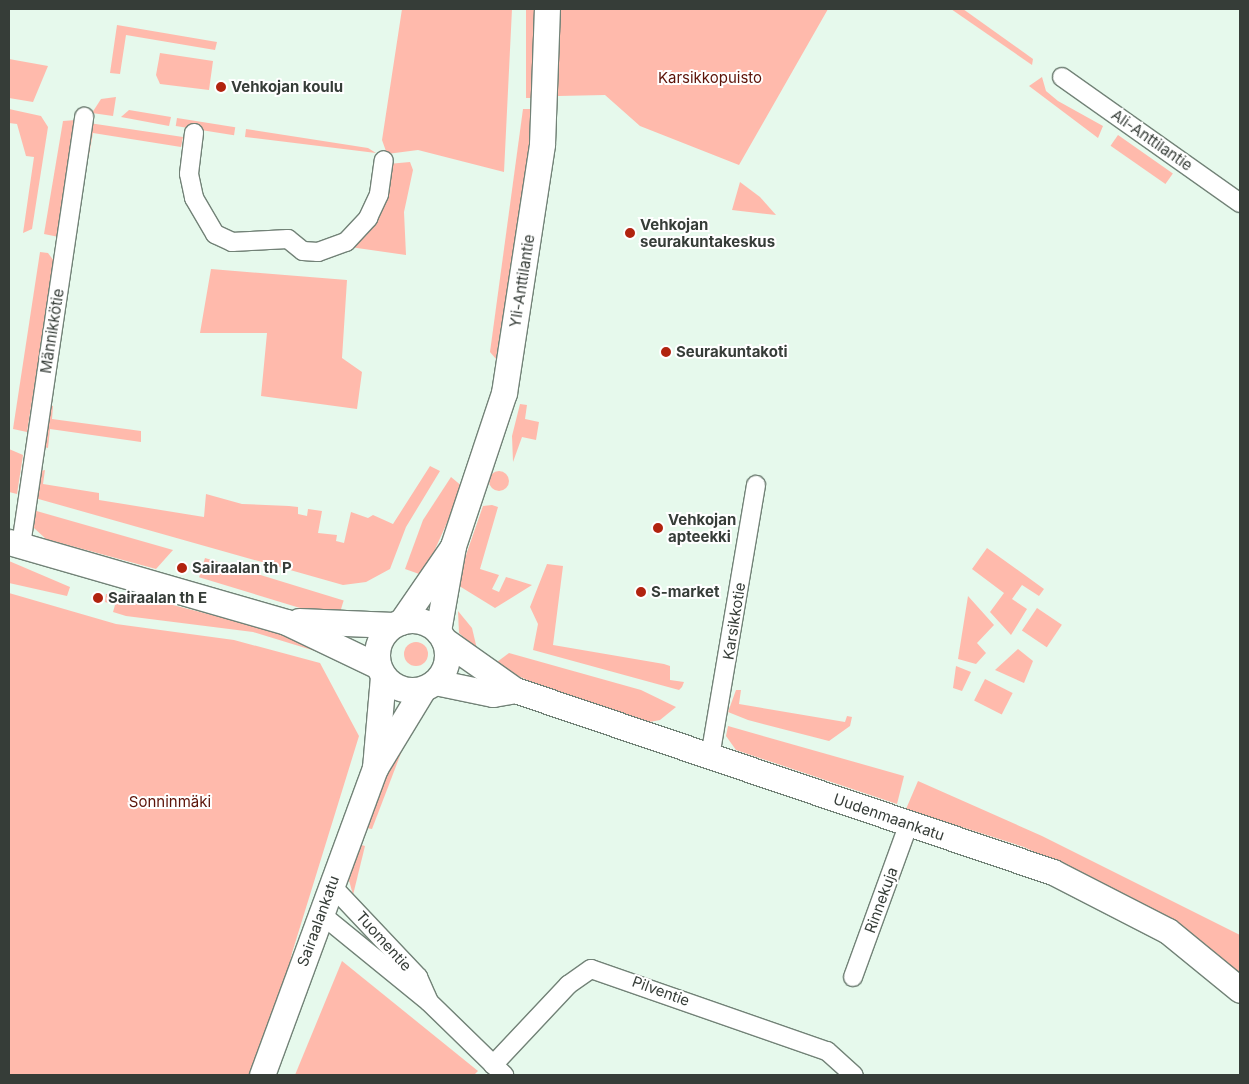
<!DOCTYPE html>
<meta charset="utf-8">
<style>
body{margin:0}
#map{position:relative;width:1249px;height:1084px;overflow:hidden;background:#e6f9ec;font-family:Inter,sans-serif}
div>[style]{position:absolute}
.green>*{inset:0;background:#ffbaac;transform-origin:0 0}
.round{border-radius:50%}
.roads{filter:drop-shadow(1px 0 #728277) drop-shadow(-1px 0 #728277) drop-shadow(0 1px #728277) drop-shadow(0 -1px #728277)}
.street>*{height:18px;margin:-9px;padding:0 9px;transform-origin:9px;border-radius:9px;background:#fff}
.secondary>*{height:25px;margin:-12.5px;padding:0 12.5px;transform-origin:12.5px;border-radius:12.5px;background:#fff}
.secondary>.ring{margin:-12.5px;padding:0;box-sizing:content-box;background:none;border:25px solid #fff;border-radius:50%}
.dots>*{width:14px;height:14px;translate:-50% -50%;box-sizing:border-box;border:2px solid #fff;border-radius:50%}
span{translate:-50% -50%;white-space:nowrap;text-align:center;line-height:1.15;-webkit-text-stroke:4px #fff;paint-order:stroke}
.park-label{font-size:15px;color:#5c1308}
.poi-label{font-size:15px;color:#363d38;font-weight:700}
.left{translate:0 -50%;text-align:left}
.street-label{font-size:15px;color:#363d38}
.frame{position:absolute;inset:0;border:10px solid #363d38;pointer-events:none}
</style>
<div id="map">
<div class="green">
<i style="clip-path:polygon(402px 9px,512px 9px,504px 172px,418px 150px,387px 154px,382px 140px)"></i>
<i style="left:526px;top:9px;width:8px;height:89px"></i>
<i style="clip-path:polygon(559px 9px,828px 9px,739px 165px,640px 126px,605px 95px,558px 96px)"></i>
<i style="clip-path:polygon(951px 9px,963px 9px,1033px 59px,1032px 65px)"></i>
<i style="clip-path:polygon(117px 25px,217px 42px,215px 50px,126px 35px,120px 74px,110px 73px)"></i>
<i style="clip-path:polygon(160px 53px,213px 61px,209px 90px,160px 84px,156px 75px)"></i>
<i style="clip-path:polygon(9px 59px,48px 66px,33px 102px,9px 98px)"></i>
<i style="clip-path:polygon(1042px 77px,1046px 91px,1058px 101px,1103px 126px,1098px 138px,1029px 86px)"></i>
<i style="clip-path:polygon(116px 97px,113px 116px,92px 113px,101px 99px)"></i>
<i style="clip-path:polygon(9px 109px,41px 116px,48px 127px,32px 229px,23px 233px,34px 157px,26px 156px,17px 124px,9px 123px)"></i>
<i style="clip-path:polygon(523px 109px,532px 109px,529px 151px,496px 359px,490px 352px)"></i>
<i style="clip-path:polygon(129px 110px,171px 117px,169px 126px,121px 117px)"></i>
<i style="left:177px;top:118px;width:59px;height:8px;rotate:9deg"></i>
<i style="clip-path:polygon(76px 120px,59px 237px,44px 234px,63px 121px)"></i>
<i style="clip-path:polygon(89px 123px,183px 137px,181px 147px,93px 133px,89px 155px,85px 153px)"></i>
<i style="clip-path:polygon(246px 129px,368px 148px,376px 153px,245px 137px)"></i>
<i style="left:1118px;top:135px;width:67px;height:13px;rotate:35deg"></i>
<i style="clip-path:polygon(410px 162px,413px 170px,404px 212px,406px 255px,350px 247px,388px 164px)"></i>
<i style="clip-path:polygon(740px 182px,760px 197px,776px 215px,732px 210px)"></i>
<i style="clip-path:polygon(40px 252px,48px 253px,54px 261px,27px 432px,13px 429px)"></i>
<i style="clip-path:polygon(211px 269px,347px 280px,342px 358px,362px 372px,357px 409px,261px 396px,267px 333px,200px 333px)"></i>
<i style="clip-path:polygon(520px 404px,527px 405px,525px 419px,539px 422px,536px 440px,522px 437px,513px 462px,512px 436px)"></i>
<i style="clip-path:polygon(48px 405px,53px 406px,52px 419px,141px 431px,141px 442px,50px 429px,48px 448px,44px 447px)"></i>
<i style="clip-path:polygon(9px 449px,23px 455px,17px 494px,9px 492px)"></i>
<i style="clip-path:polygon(430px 466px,440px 471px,406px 527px,390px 569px,366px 582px,343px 585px,35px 498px,41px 471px,45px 470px,43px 484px,99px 493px,99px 500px,204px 517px,206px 494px,242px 504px,289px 506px,298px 507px,298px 514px,307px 516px,308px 509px,322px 511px,318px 533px,337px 535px,336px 541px,344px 543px,351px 512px,368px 518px,373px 515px,393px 524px)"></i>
<i class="round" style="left:489px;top:471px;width:20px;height:20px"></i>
<i style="clip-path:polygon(451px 477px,463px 487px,428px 565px,422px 575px,405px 569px,423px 520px)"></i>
<i style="clip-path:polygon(492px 505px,498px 507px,480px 569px,499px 575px,492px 589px,499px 592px,506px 577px,532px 585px,495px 608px,456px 584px,483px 506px)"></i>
<i style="clip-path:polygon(33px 510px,173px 550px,156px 569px,46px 539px,34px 528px)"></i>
<i style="clip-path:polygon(987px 548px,1044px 589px,1039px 596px,1022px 585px,1012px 599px,1027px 609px,1011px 635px,990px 612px,1004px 593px,972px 569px)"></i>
<i style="left:205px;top:558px;width:145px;height:20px;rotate:17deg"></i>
<i style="clip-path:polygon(9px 561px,70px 587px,67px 596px,9px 583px)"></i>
<i style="clip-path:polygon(547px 564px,563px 566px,553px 645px,664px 664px,670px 666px,670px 680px,684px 682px,682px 687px,679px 690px,533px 650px,538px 624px,530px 607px)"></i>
<i style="clip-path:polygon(9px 593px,116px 624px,234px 640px,320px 663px,359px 736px,292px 953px,276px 1028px,255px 1075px,9px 1075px)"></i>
<i style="clip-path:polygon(106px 594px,161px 602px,278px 632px,310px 643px,325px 654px,253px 632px,126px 616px,113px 612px,115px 605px,105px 602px)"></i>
<i style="clip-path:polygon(968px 596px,994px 625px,977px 643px,986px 653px,976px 664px,958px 659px)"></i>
<i style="left:1037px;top:608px;width:30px;height:27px;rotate:34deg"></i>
<i style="clip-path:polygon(458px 611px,472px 628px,477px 649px,459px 633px)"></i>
<i class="round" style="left:404px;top:642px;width:24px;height:24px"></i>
<i style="clip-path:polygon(1018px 649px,1033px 661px,1024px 683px,995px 670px)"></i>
<i style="clip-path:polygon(509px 653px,641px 690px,676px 707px,660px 720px,644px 723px,561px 695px,493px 665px)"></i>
<i style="clip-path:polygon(956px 666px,971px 672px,962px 691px,953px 688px)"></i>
<i style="left:985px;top:679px;width:31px;height:24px;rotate:27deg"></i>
<i style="clip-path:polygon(736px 690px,741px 690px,739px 704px,845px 722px,847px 716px,852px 717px,850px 726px,829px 741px,748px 720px,728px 712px)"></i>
<i style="clip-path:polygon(728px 726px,904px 776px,897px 804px,736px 750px,726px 736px)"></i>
<i style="clip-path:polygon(406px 740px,372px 829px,366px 828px,391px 759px)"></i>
<i style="clip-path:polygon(918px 781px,1042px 836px,1240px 935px,1240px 978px,1131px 897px,1024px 847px,906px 809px)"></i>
<i style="clip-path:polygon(358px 844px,365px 846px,353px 895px,347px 873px)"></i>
<i style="clip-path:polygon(342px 961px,478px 1071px,474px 1075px,295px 1075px)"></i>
</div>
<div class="roads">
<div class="street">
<i style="left:1062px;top:77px;width:218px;rotate:35.3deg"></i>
<i style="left:194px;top:133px;width:41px;rotate:97deg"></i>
<i style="left:189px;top:174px;width:25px;rotate:78deg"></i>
<i style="left:194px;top:198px;width:42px;rotate:59.7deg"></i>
<i style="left:215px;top:234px;width:19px;rotate:25deg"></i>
<i style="left:232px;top:242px;width:56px;rotate:-3.1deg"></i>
<i style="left:288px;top:239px;width:19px;rotate:39deg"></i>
<i style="left:303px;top:251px;width:15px;rotate:4deg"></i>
<i style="left:318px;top:252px;width:30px;rotate:-20deg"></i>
<i style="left:346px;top:242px;width:33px;rotate:-47deg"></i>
<i style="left:368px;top:218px;width:26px;rotate:-65deg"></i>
<i style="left:379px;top:194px;width:34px;rotate:-82deg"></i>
<i style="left:21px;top:545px;width:433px;rotate:-81.6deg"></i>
<i style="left:710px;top:757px;width:276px;rotate:-80.4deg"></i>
<i style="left:331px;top:885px;width:127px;rotate:46.6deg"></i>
<i style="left:418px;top:977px;width:27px;rotate:66deg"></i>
<i style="left:321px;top:914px;width:139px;rotate:39.2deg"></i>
<i style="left:429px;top:1002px;width:105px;rotate:44.2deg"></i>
<i style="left:853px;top:977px;width:164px;rotate:-70deg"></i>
<i style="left:493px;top:1065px;width:110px;rotate:-46.8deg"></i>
<i style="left:568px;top:985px;width:28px;rotate:-35deg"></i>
<i style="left:591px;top:969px;width:250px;rotate:19.2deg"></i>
<i style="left:827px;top:1051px;width:36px;rotate:42deg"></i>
</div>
<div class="secondary">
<i style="left:9px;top:542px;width:288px;rotate:16.1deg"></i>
<i style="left:286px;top:622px;width:102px;rotate:25.6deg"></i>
<i class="ring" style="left:377px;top:620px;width:45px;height:45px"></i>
<i style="left:299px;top:621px;width:94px;rotate:2.4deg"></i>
<i style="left:401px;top:622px;width:90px;rotate:-55.4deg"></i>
<i style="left:438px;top:631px;width:86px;rotate:-80deg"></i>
<i style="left:453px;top:546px;width:161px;rotate:-71.6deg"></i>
<i style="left:504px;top:393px;width:252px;rotate:-81.3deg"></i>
<i style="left:542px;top:144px;width:135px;rotate:-87.9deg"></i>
<i style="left:444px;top:640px;width:87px;rotate:35.2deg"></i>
<i style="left:515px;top:690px;width:568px;rotate:18.69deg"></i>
<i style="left:1053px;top:872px;width:129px;rotate:27.2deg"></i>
<i style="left:1168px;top:931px;width:93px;rotate:39.3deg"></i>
<i style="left:435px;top:682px;width:59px;rotate:11.7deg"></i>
<i style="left:493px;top:694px;width:22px;rotate:-10deg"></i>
<i style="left:375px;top:768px;width:92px;rotate:-85deg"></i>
<i style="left:262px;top:1075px;width:327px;rotate:-69.8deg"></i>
<i style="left:375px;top:768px;width:92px;rotate:-58.7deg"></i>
</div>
</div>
<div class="dots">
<i style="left:221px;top:87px;background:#b1230e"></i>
<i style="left:630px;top:233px;background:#b1230e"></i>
<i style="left:666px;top:352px;background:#b1230e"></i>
<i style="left:658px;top:528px;background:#b1230e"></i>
<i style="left:182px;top:568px;background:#b1230e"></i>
<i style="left:641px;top:592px;background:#b1230e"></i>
<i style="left:98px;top:598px;background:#b1230e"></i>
</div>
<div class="park-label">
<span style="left:710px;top:78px">Karsikkopuisto</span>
<span style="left:170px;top:802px">Sonninmäki</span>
</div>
<div class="poi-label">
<span class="left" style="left:231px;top:87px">Vehkojan koulu</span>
<span class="left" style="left:640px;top:233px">Vehkojan<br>seurakuntakeskus</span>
<span class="left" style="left:676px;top:352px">Seurakuntakoti</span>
<span class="left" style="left:668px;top:528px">Vehkojan<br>apteekki</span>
<span class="left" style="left:192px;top:568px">Sairaalan th P</span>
<span class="left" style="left:651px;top:592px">S-market</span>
<span class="left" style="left:108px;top:598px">Sairaalan th E</span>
</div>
<div class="street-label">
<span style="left:1152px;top:140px;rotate:35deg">Ali-Anttilantie</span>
<span style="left:522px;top:281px;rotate:-81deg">Yli-Anttilantie</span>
<span style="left:52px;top:331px;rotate:-81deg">Männikkötie</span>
<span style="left:734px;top:621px;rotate:-81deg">Karsikkotie</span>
<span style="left:889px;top:817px;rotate:19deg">Uudenmaankatu</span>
<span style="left:881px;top:900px;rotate:-70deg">Rinnekuja</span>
<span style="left:318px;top:921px;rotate:-70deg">Sairaalankatu</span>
<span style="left:384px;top:941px;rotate:48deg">Tuomentie</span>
<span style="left:661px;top:991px;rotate:20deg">Pilventie</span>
</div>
<div class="frame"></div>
</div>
